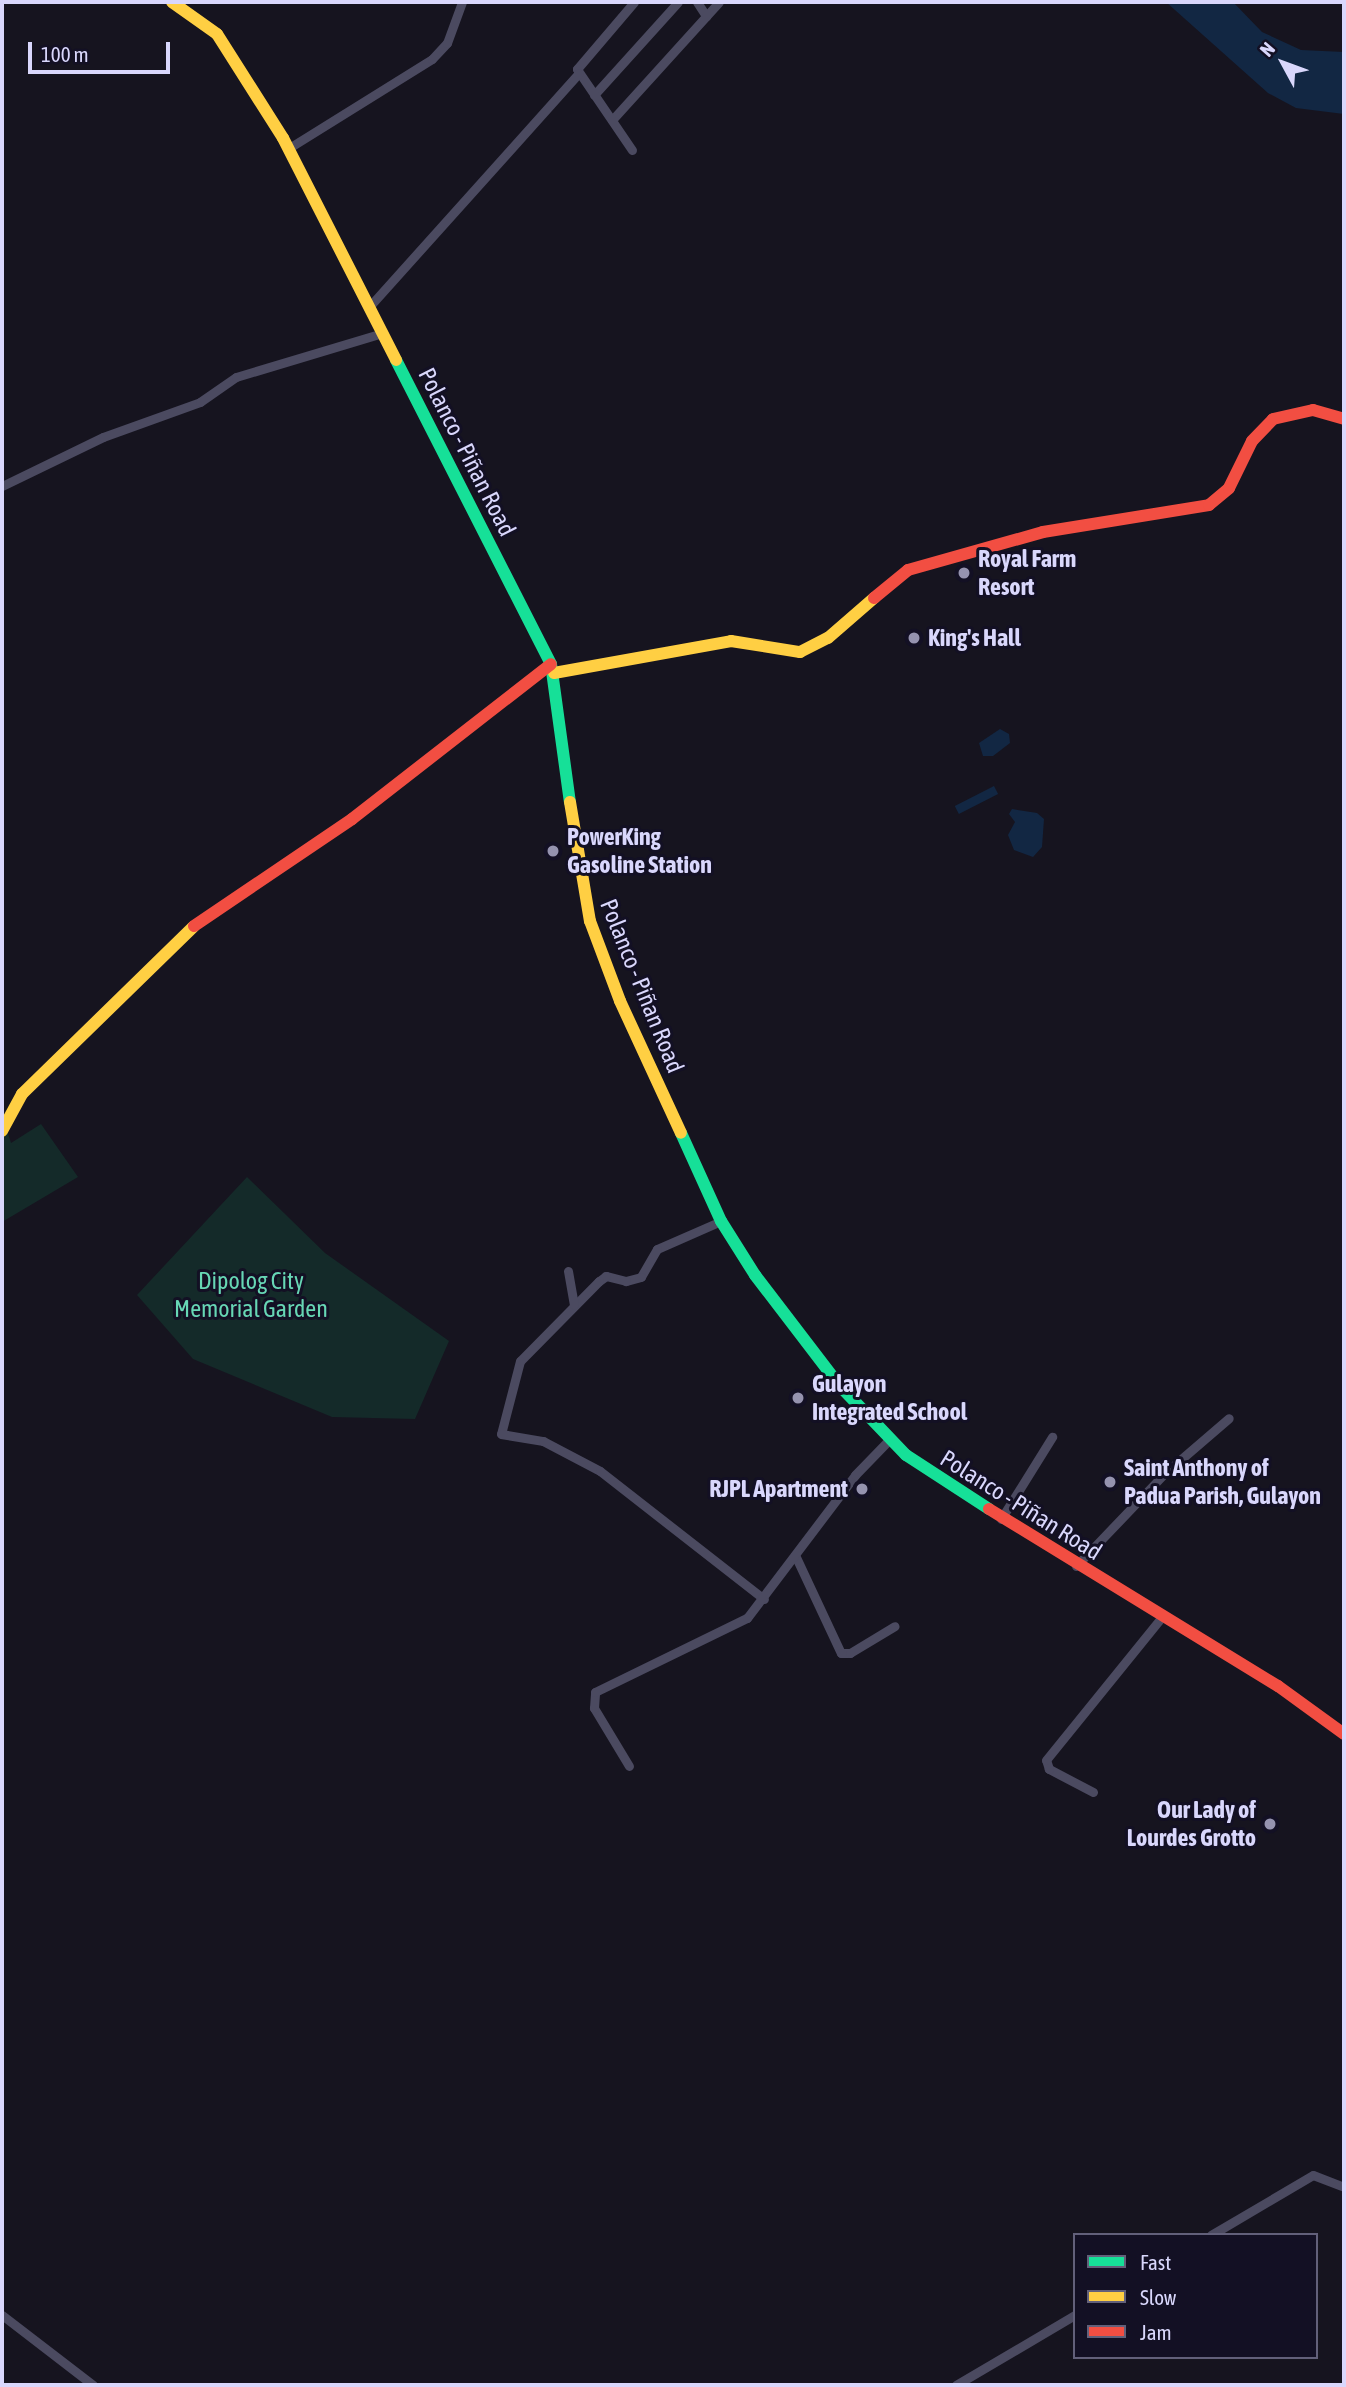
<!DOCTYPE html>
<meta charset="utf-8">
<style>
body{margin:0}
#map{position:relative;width:1346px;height:2387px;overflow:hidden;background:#16141f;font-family:"Asap Condensed",sans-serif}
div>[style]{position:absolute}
.green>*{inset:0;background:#142a29}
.water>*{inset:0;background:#122743;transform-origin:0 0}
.street>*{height:9px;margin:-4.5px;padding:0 4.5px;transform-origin:4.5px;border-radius:4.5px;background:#4b4a60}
.fast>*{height:12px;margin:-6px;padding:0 6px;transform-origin:6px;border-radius:6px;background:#16e098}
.slow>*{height:12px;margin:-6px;padding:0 6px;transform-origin:6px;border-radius:6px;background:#ffcf43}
.jam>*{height:12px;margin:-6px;padding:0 6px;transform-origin:6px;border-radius:6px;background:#f24e42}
.dots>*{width:19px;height:19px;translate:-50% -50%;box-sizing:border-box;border:4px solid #131024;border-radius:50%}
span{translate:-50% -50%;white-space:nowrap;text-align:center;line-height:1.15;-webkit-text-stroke:6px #131024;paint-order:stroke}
.street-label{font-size:24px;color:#d9d7fc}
.poi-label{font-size:24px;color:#d9d7fc;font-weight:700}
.left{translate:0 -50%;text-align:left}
.right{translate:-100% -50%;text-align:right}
.park-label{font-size:24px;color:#67d7b5}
.frame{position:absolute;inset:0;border:4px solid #d9d7fc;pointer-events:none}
.legend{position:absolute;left:1073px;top:2233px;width:245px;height:126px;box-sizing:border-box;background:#131024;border:2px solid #62607a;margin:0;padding:9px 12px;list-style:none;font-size:21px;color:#d9d7fc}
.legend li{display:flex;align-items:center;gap:14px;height:35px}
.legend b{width:35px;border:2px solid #62607a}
.north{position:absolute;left:1248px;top:28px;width:70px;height:70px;-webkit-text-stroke:5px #131024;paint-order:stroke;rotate:311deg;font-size:19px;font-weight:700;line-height:28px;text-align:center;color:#d9d7fc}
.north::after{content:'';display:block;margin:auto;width:24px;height:32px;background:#d9d7fc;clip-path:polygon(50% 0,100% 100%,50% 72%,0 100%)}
.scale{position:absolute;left:28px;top:42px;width:142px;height:32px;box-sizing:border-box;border:4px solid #d9d7fc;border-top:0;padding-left:9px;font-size:21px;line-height:24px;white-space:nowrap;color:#d9d7fc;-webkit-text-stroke:5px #131024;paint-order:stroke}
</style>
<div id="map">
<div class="green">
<i style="clip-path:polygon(2px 1114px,11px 1143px,41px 1124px,78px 1177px,2px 1222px)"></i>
<i style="clip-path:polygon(247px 1177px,325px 1253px,449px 1341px,415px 1419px,332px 1417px,193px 1359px,137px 1295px)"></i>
</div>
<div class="water">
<i style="clip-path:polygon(1166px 2px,1233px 2px,1262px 32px,1301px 50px,1344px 52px,1344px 114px,1296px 108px,1268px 93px)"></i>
<i style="clip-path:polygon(1000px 729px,1009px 734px,1010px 743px,993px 756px,983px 756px,979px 743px)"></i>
<i style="left:994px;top:786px;width:9px;height:44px;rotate:63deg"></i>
<i style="clip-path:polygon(1012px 809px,1037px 813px,1044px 819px,1042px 847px,1033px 857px,1014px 850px,1008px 835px,1015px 822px,1009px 814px)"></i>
</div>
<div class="street">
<i style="left:697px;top:2px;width:17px;rotate:57deg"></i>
<i style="left:594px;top:95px;width:125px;rotate:-47.9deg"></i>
<i style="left:612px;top:120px;width:159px;rotate:-47.8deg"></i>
<i style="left:289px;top:148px;width:168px;rotate:-31.9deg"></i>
<i style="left:432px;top:59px;width:22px;rotate:-47deg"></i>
<i style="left:447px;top:43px;width:44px;rotate:-69.9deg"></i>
<i style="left:632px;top:150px;width:98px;rotate:-124.2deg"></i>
<i style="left:577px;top:69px;width:88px;rotate:-49.6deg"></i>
<i style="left:369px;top:307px;width:314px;rotate:-48.1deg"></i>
<i style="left:2px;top:486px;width:112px;rotate:-25.9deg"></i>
<i style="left:103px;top:437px;width:103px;rotate:-19.8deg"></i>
<i style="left:200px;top:402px;width:44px;rotate:-34.8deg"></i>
<i style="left:236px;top:377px;width:153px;rotate:-16.7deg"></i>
<i style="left:721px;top:1221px;width:70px;rotate:156.4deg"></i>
<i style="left:657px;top:1249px;width:32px;rotate:120deg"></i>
<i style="left:641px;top:1277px;width:16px;rotate:165deg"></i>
<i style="left:626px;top:1281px;width:21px;rotate:-166deg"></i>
<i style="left:606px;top:1276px;width:9px;rotate:144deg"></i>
<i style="left:599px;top:1281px;width:112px;rotate:134.6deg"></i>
<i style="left:520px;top:1361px;width:75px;rotate:104.6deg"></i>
<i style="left:501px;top:1434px;width:43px;rotate:9.5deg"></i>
<i style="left:543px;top:1441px;width:64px;rotate:27.8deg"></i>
<i style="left:600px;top:1471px;width:208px;rotate:38deg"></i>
<i style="left:568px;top:1271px;width:34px;rotate:80deg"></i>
<i style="left:1001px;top:1519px;width:97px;rotate:-58.1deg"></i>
<i style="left:795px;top:1555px;width:108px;rotate:64.9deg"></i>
<i style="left:841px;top:1653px;width:9px"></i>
<i style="left:850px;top:1653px;width:52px;rotate:-31deg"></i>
<i style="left:1076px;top:1566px;width:129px;rotate:-46.3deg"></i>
<i style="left:1165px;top:1473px;width:84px;rotate:-40.7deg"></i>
<i style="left:629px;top:1766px;width:68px;rotate:-121.1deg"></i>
<i style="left:594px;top:1708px;width:16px;rotate:-86deg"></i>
<i style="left:595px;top:1692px;width:169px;rotate:-26deg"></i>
<i style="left:747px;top:1618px;width:179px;rotate:-52.9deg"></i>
<i style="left:855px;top:1475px;width:47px;rotate:-45.9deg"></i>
<i style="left:1093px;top:1792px;width:50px;rotate:-152.4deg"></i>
<i style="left:1049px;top:1769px;width:9px;rotate:-108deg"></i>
<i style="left:1046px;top:1760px;width:184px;rotate:-51deg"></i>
<i style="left:1211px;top:2235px;width:118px;rotate:-30.5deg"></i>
<i style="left:1313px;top:2175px;width:33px;rotate:21deg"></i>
<i style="left:2px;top:2315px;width:115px;rotate:37.6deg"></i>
<i style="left:956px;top:2385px;width:138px;rotate:-30.5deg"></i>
</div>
<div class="fast">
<i style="left:396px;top:360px;width:341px;rotate:63deg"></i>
<i style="left:551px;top:664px;width:139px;rotate:82.2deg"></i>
<i style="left:681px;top:1133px;width:97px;rotate:65.6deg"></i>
<i style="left:721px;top:1221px;width:64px;rotate:57.8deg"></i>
<i style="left:755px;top:1275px;width:138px;rotate:52.6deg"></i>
<i style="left:839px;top:1385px;width:97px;rotate:46.3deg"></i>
<i style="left:906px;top:1455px;width:99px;rotate:33deg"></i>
</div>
<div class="slow">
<i style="left:172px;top:2px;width:55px;rotate:35.4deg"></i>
<i style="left:217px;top:34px;width:123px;rotate:57.6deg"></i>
<i style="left:283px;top:138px;width:249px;rotate:63deg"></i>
<i style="left:554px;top:673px;width:180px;rotate:-10.2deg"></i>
<i style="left:731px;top:641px;width:70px;rotate:9.1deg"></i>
<i style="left:800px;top:652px;width:31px;rotate:-27deg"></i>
<i style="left:828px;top:638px;width:61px;rotate:-41deg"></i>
<i style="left:570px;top:802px;width:121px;rotate:80.5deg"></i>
<i style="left:590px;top:921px;width:85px;rotate:69.4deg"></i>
<i style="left:620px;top:1001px;width:145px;rotate:65.2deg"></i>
<i style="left:2px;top:1131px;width:42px;rotate:-61.6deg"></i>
<i style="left:22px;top:1094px;width:240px;rotate:-44.3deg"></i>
</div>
<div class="jam">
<i style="left:874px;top:598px;width:44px;rotate:-39.5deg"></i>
<i style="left:908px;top:570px;width:140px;rotate:-15.7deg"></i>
<i style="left:1043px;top:532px;width:168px;rotate:-9.2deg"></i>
<i style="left:1209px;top:505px;width:26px;rotate:-40deg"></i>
<i style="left:1229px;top:488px;width:52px;rotate:-63.9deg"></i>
<i style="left:1252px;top:441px;width:30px;rotate:-46deg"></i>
<i style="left:1273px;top:419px;width:41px;rotate:-12.7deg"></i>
<i style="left:1313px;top:410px;width:32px;rotate:16deg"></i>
<i style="left:194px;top:926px;width:191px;rotate:-34.1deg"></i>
<i style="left:352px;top:819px;width:252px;rotate:-37.9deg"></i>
<i style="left:989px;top:1509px;width:339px;rotate:31.5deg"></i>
<i style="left:1278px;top:1686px;width:82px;rotate:36deg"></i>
</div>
<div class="dots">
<i style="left:964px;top:573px;background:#9593af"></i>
<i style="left:914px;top:638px;background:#9593af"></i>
<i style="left:553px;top:851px;background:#9593af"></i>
<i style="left:798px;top:1398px;background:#9593af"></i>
<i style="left:1110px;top:1482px;background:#9593af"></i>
<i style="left:862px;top:1489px;background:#9593af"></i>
<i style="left:1270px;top:1824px;background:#9593af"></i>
</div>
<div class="street-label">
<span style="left:467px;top:452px;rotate:63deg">Polanco - Piñan Road</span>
<span style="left:642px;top:986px;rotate:68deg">Polanco - Piñan Road</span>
<span style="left:1021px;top:1505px;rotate:32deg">Polanco - Piñan Road</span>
</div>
<div class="poi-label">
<span class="left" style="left:978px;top:573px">Royal Farm<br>Resort</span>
<span class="left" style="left:928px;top:638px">King's Hall</span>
<span class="left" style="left:567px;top:851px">PowerKing<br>Gasoline Station</span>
<span class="left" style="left:812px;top:1398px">Gulayon<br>Integrated School</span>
<span class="left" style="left:1124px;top:1482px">Saint Anthony of<br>Padua Parish, Gulayon</span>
<span class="right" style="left:848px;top:1489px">RJPL Apartment</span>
<span class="right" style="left:1256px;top:1824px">Our Lady of<br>Lourdes Grotto</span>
</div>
<div class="park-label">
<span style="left:251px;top:1295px">Dipolog City<br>Memorial Garden</span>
</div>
<div class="frame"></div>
<ul class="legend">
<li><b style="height:9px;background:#16e098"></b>Fast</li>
<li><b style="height:9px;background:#ffcf43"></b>Slow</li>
<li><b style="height:9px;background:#f24e42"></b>Jam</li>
</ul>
<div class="north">N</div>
<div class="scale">100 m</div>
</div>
